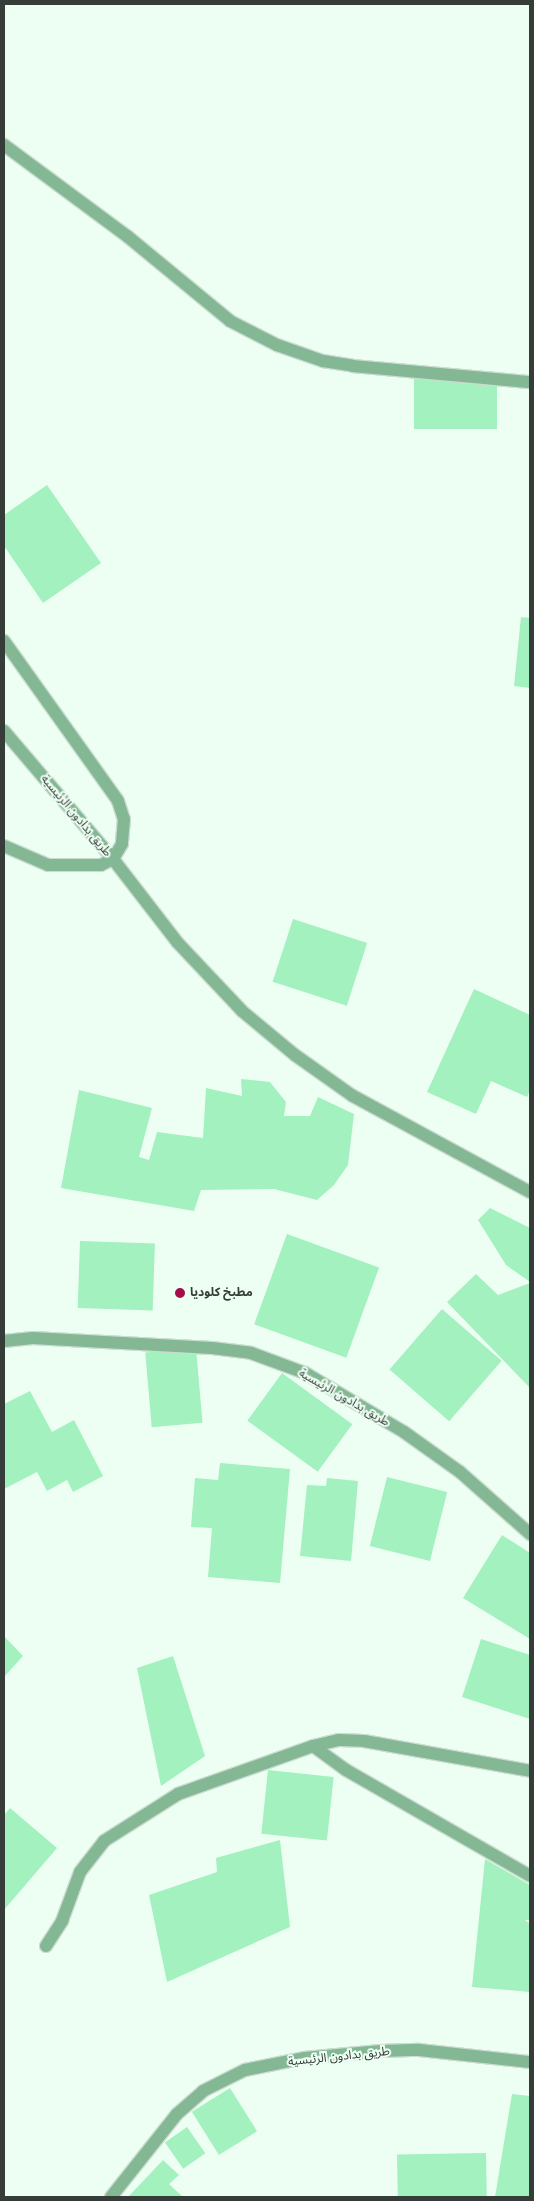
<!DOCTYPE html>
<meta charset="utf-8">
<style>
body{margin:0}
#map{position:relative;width:534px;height:2201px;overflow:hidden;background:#edfff3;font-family:Raleway,"Noto Sans Arabic",sans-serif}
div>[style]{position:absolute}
.building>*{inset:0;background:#a3f1bf;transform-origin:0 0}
.roads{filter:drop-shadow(1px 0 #ccdcd1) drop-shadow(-1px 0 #ccdcd1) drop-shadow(0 1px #ccdcd1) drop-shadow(0 -1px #ccdcd1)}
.minor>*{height:12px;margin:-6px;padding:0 6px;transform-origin:6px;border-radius:6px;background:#84b895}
.dots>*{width:14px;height:14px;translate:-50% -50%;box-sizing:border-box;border:2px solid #edfff3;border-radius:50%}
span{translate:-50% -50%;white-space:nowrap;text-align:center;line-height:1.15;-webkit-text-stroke:4px #edfff3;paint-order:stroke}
.street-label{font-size:12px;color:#363d38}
.poi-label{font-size:12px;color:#363d38;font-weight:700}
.left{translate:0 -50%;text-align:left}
.frame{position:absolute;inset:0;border:5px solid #363d38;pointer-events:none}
</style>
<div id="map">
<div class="building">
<i style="left:414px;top:379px;width:83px;height:50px"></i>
<i style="clip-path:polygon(47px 485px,101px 563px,43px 603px,4px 546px,4px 515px)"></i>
<i style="clip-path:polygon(521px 617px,530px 618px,530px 688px,514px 686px)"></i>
<i style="left:293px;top:919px;width:78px;height:66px;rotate:18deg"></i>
<i style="clip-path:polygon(474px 989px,530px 1015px,530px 1090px,527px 1097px,491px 1081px,476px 1114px,427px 1092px)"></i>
<i style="clip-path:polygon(241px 1079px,270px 1082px,286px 1102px,284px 1116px,310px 1116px,318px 1097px,354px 1114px,348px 1165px,334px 1185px,317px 1200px,274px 1189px,201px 1190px,194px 1211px,61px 1188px,79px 1090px,152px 1108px,139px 1157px,149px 1160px,157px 1132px,203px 1138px,206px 1088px,242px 1096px)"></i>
<i style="clip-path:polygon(490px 1208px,530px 1228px,530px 1282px,506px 1265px,478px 1220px)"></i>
<i style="left:287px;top:1234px;width:98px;height:96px;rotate:20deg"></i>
<i style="left:80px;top:1241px;width:75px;height:67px;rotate:2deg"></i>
<i style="clip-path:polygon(476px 1274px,498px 1295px,530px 1283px,530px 1388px,447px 1302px)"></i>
<i style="left:442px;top:1309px;width:79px;height:80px;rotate:41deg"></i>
<i style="left:196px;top:1348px;width:75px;height:51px;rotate:85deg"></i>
<i style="left:282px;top:1373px;width:87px;height:59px;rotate:36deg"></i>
<i style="clip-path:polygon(30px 1391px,52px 1432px,74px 1420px,103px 1476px,73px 1492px,67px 1480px,47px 1491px,37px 1472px,4px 1489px,4px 1404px)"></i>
<i style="clip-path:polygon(220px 1463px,290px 1469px,280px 1583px,208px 1577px,212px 1528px,191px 1527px,195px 1478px,218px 1480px)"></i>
<i style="left:387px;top:1477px;width:62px;height:71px;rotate:14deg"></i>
<i style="clip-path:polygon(327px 1478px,358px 1481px,351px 1561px,300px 1556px,307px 1485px,326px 1486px)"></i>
<i style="clip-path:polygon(502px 1535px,530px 1553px,530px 1639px,463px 1598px)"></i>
<i style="clip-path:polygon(4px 1636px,23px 1656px,4px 1677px)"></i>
<i style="clip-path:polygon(481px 1639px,530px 1655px,530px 1719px,462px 1697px)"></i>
<i style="clip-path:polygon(173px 1656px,205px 1756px,161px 1786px,137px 1668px)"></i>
<i style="left:268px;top:1770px;width:66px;height:64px;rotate:6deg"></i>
<i style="clip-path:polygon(10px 1808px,57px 1848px,4px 1910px,4px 1815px)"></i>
<i style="clip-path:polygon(280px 1840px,290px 1927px,167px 1982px,149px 1895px,217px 1872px,216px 1858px)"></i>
<i style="clip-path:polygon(485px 1859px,530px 1885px,530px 1920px,525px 1920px,530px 1924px,530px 1992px,472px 1987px)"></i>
<i style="left:230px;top:2088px;width:51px;height:45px;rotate:58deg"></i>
<i style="clip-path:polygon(512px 2094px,530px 2096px,530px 2197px,495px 2197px)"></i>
<i style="left:187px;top:2127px;width:32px;height:27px;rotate:55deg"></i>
<i style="left:486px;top:2153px;width:44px;height:89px;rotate:89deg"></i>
<i style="clip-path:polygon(163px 2160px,179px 2175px,169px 2184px,183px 2197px,128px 2197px)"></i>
</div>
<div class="roads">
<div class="minor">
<i style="left:4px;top:145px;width:153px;rotate:36.5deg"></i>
<i style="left:127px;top:236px;width:134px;rotate:39.5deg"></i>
<i style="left:230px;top:321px;width:53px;rotate:27.1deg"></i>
<i style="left:277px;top:345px;width:49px;rotate:19.2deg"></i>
<i style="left:323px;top:361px;width:30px;rotate:9deg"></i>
<i style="left:353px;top:366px;width:178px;rotate:5.2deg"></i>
<i style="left:4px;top:641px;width:196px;rotate:54.5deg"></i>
<i style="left:118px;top:801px;width:19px;rotate:72deg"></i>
<i style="left:124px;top:819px;width:25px;rotate:95deg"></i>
<i style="left:122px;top:844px;width:17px;rotate:121deg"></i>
<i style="left:4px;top:731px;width:168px;rotate:49.6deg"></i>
<i style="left:113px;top:859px;width:106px;rotate:52.3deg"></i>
<i style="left:178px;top:943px;width:93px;rotate:46.7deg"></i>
<i style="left:242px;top:1011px;width:69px;rotate:39.7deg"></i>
<i style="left:295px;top:1055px;width:71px;rotate:35.3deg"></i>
<i style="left:353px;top:1096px;width:201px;rotate:28.5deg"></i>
<i style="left:4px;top:846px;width:48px;rotate:23.4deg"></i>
<i style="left:48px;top:865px;width:53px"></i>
<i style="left:101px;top:865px;width:13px;rotate:-27deg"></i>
<i style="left:4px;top:1341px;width:29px;rotate:-6deg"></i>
<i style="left:33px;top:1338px;width:179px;rotate:3.2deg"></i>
<i style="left:212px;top:1348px;width:39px;rotate:7deg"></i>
<i style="left:251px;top:1353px;width:58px;rotate:20.3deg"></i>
<i style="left:305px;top:1373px;width:115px;rotate:30.8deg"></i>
<i style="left:404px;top:1432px;width:69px;rotate:35.5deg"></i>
<i style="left:460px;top:1472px;width:94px;rotate:41.5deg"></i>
<i style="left:313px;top:1746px;width:27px;rotate:-13deg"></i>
<i style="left:339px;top:1740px;width:25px;rotate:2deg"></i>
<i style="left:364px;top:1741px;width:169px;rotate:10.2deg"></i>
<i style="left:46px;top:1946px;width:30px;rotate:-57deg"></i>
<i style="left:62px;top:1921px;width:52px;rotate:-69.8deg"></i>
<i style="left:80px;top:1872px;width:39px;rotate:-52deg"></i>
<i style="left:104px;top:1841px;width:88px;rotate:-32.4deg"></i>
<i style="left:178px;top:1794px;width:143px;rotate:-19.6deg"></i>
<i style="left:313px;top:1746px;width:41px;rotate:36deg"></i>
<i style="left:346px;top:1770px;width:212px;rotate:29.9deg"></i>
<i style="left:111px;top:2197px;width:106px;rotate:-51.5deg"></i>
<i style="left:177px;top:2114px;width:35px;rotate:-41deg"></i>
<i style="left:203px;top:2091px;width:47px;rotate:-26.6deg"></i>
<i style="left:245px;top:2070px;width:60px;rotate:-11.5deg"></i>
<i style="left:304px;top:2058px;width:77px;rotate:-5.2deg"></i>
<i style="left:381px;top:2051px;width:38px;rotate:-2deg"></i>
<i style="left:419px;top:2050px;width:112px;rotate:6.2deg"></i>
</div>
</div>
<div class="dots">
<i style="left:180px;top:1293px;background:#a30e4b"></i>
</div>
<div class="street-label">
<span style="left:76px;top:816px;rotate:50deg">طريق بدادون الرئيسية</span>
<span style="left:344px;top:1398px;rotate:30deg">طريق بدادون الرئيسية</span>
<span style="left:339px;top:2057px;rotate:-6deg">طريق بدادون الرئيسية</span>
</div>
<div class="poi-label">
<span class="left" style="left:190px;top:1293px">مطبخ كلوديا</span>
</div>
<div class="frame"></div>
</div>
